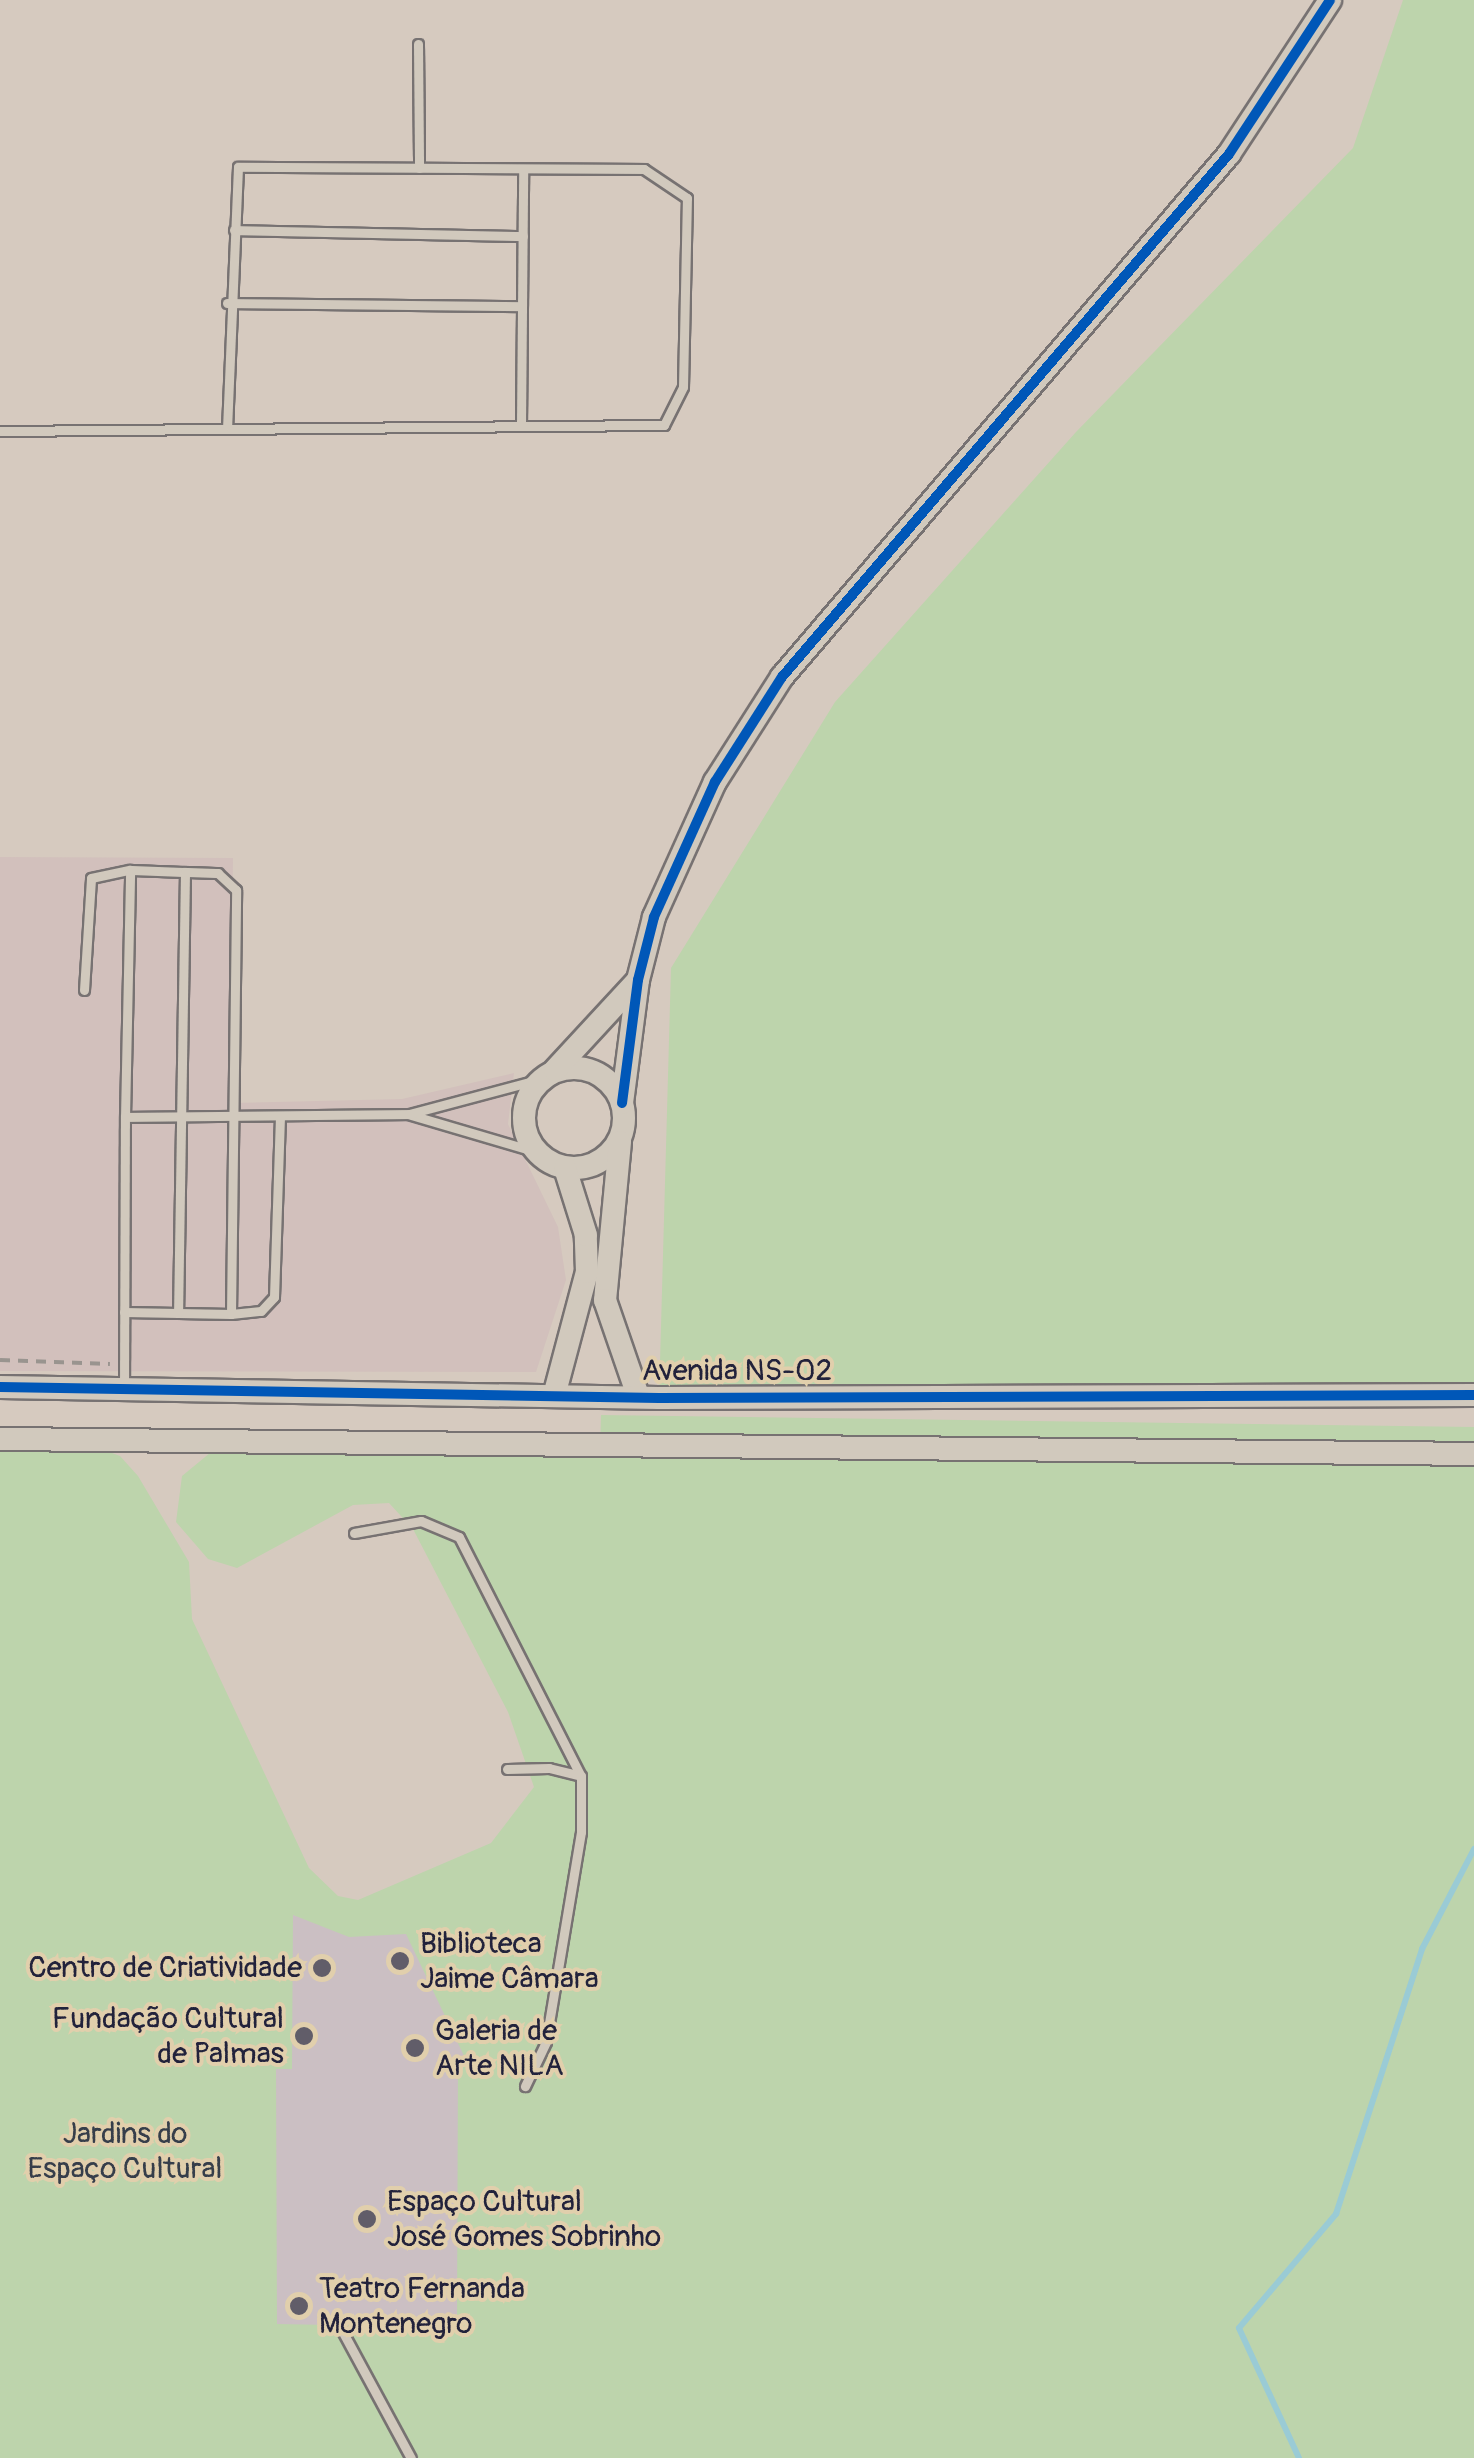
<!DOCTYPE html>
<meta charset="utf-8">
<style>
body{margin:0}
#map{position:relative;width:1474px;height:2458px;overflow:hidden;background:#d6cabf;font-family:Pangolin,sans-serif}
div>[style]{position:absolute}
.built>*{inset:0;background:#d2c0bc}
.green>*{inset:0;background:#bdd4ac}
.stream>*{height:6px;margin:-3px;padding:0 3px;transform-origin:3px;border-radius:3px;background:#9acbd5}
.building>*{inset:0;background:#cbbfc3}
.path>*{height:4px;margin-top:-2px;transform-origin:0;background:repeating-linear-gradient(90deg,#99948f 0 10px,transparent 0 18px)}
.roads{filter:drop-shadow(2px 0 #777272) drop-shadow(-2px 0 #777272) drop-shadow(0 2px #777272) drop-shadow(0 -2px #777272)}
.service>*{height:9px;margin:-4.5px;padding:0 4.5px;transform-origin:4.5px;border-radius:4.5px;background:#d1c9bd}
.tertiary>*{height:22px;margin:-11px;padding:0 11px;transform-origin:11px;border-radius:11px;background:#d1c9bd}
.tertiary>.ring{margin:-11px;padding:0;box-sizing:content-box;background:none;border:22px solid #d1c9bd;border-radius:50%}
.cycleway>*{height:10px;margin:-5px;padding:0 5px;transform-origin:5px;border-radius:5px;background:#0057b8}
.dots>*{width:28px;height:28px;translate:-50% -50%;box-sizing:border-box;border:5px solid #e1cfac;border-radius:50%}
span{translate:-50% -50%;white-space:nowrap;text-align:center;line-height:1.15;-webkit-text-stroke:8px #e1cfac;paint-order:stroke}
.street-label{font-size:30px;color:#22223b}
.poi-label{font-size:30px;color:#22223b}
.left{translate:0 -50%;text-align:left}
.right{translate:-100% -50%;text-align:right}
.park-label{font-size:30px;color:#363e4a}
</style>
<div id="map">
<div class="built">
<i style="clip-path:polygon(0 857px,233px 858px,230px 1103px,402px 1099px,514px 1073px,508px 1124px,558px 1227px,566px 1280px,536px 1372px,0 1371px)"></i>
</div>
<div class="green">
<i style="clip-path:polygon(1403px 0,1474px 0,1474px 1395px,659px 1398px,671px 968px,835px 702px,1076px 432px,1353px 148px)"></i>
<i style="clip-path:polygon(601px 1415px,1474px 1427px,1474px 2458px,0 2458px,0 1444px,88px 1444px,120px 1456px,138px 1476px,189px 1562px,192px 1619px,309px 1868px,338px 1896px,358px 1900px,491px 1843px,534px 1787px,508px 1712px,413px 1529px,389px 1503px,353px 1505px,237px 1568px,208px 1559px,176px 1522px,182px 1476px,216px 1448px,600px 1450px)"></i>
</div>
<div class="stream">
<i style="left:1299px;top:2458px;width:143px;rotate:-114.8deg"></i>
<i style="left:1239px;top:2328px;width:150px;rotate:-49.6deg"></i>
<i style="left:1336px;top:2214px;width:279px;rotate:-72deg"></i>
<i style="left:1422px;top:1949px;width:113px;rotate:-62.5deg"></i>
</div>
<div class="building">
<i style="clip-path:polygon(293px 1915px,349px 1937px,406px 1934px,465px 2058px,458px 2061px,457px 2325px,348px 2325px,338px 2317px,331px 2325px,277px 2324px,276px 2069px,292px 2069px)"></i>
</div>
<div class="path">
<i style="left:0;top:1360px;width:110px;rotate:2.1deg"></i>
</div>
<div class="roads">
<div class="service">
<i style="left:418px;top:44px;width:124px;rotate:89.5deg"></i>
<i style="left:234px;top:230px;width:289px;rotate:1.2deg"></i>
<i style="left:227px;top:303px;width:295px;rotate:0.6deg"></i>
<i style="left:521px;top:424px;width:254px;rotate:-89.5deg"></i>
<i style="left:0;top:431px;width:664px;rotate:-0.52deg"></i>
<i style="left:664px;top:425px;width:42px;rotate:-63.4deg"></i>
<i style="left:683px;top:387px;width:189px;rotate:-88.8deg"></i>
<i style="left:687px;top:198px;width:52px;rotate:-146deg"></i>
<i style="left:644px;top:169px;width:406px;rotate:-179.7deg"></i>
<i style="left:238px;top:167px;width:259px;rotate:92.4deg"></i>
<i style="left:84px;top:990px;width:112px;rotate:-86.4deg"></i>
<i style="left:91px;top:878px;width:40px;rotate:-12deg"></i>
<i style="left:411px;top:1115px;width:131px;rotate:16.4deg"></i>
<i style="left:125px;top:1117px;width:247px;rotate:-88.8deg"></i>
<i style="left:130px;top:870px;width:55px;rotate:2.1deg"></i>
<i style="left:185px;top:872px;width:441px;rotate:90.9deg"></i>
<i style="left:178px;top:1313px;width:53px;rotate:1.1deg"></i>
<i style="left:231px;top:1314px;width:424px;rotate:-89.3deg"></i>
<i style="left:236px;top:890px;width:25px;rotate:-137deg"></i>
<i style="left:218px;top:873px;width:33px;rotate:-178deg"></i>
<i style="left:124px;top:1312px;width:54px;rotate:1.1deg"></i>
<i style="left:231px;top:1314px;width:30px;rotate:-6deg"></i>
<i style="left:261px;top:1311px;width:19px;rotate:-47deg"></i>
<i style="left:274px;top:1297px;width:178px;rotate:-88.1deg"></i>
<i style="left:124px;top:1388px;width:271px;rotate:-89.8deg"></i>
<i style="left:125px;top:1117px;width:284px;rotate:-0.6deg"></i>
<i style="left:409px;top:1114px;width:137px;rotate:-14.9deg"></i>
<i style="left:354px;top:1533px;width:68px;rotate:-10.2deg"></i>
<i style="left:421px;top:1521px;width:41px;rotate:22.8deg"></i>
<i style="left:459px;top:1537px;width:268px;rotate:63deg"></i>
<i style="left:581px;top:1776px;width:56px;rotate:90deg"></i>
<i style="left:581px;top:1832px;width:213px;rotate:99.5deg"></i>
<i style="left:546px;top:2042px;width:49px;rotate:115.5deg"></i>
<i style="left:507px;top:1769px;width:42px;rotate:-1.4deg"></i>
<i style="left:549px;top:1768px;width:33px;rotate:14deg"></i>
<i style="left:339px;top:2325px;width:151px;rotate:61.6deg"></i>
</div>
<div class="tertiary">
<i class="ring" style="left:524px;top:1068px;width:78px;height:78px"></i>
<i style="left:555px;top:1070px;width:122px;rotate:-47.3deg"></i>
<i style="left:622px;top:1103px;width:124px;rotate:-82.6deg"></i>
<i style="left:638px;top:980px;width:65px;rotate:-75.7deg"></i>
<i style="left:654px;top:917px;width:148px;rotate:-65.7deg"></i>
<i style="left:715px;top:782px;width:125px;rotate:-57.5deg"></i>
<i style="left:782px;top:677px;width:688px;rotate:-49.48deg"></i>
<i style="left:1229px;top:154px;width:184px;rotate:-56.7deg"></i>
<i style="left:620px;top:1142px;width:159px;rotate:95.4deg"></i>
<i style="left:605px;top:1300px;width:102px;rotate:71deg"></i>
<i style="left:0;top:1387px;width:659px;rotate:0.96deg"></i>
<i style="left:659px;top:1398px;width:815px;rotate:-0.21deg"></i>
<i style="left:555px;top:1392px;width:124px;rotate:-75.1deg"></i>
<i style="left:587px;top:1272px;width:37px;rotate:-92deg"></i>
<i style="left:586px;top:1235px;width:70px;rotate:-107.4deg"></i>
<i style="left:0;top:1439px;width:1474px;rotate:0.58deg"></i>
</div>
</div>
<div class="cycleway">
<i style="left:622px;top:1103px;width:124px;rotate:-82.6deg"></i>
<i style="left:638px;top:980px;width:65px;rotate:-75.7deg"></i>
<i style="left:654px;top:917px;width:148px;rotate:-65.7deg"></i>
<i style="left:715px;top:782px;width:125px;rotate:-57.5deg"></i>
<i style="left:782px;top:677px;width:688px;rotate:-49.48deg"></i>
<i style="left:1229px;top:154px;width:184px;rotate:-56.7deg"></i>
<i style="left:0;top:1387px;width:659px;rotate:0.96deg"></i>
<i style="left:659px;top:1398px;width:815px;rotate:-0.21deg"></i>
</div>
<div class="dots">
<i style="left:400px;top:1961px;background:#615d69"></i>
<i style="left:322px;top:1968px;background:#615d69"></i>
<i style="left:304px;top:2036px;background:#615d69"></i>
<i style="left:415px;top:2048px;background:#615d69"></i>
<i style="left:367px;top:2219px;background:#615d69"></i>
<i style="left:299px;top:2306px;background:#615d69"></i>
</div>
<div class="street-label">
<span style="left:737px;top:1371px">Avenida NS-02</span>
</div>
<div class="poi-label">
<span class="left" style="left:420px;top:1961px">Biblioteca<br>Jaime Câmara</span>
<span class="right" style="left:302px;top:1968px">Centro de Criatividade</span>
<span class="right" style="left:284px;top:2036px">Fundação Cultural<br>de Palmas</span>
<span class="left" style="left:435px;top:2048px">Galeria de<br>Arte NILA</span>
<span class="left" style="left:387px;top:2219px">Espaço Cultural<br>José Gomes Sobrinho</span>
<span class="left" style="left:319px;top:2306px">Teatro Fernanda<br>Montenegro</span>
</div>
<div class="park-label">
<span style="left:125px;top:2151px">Jardins do<br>Espaço Cultural</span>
</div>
</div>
